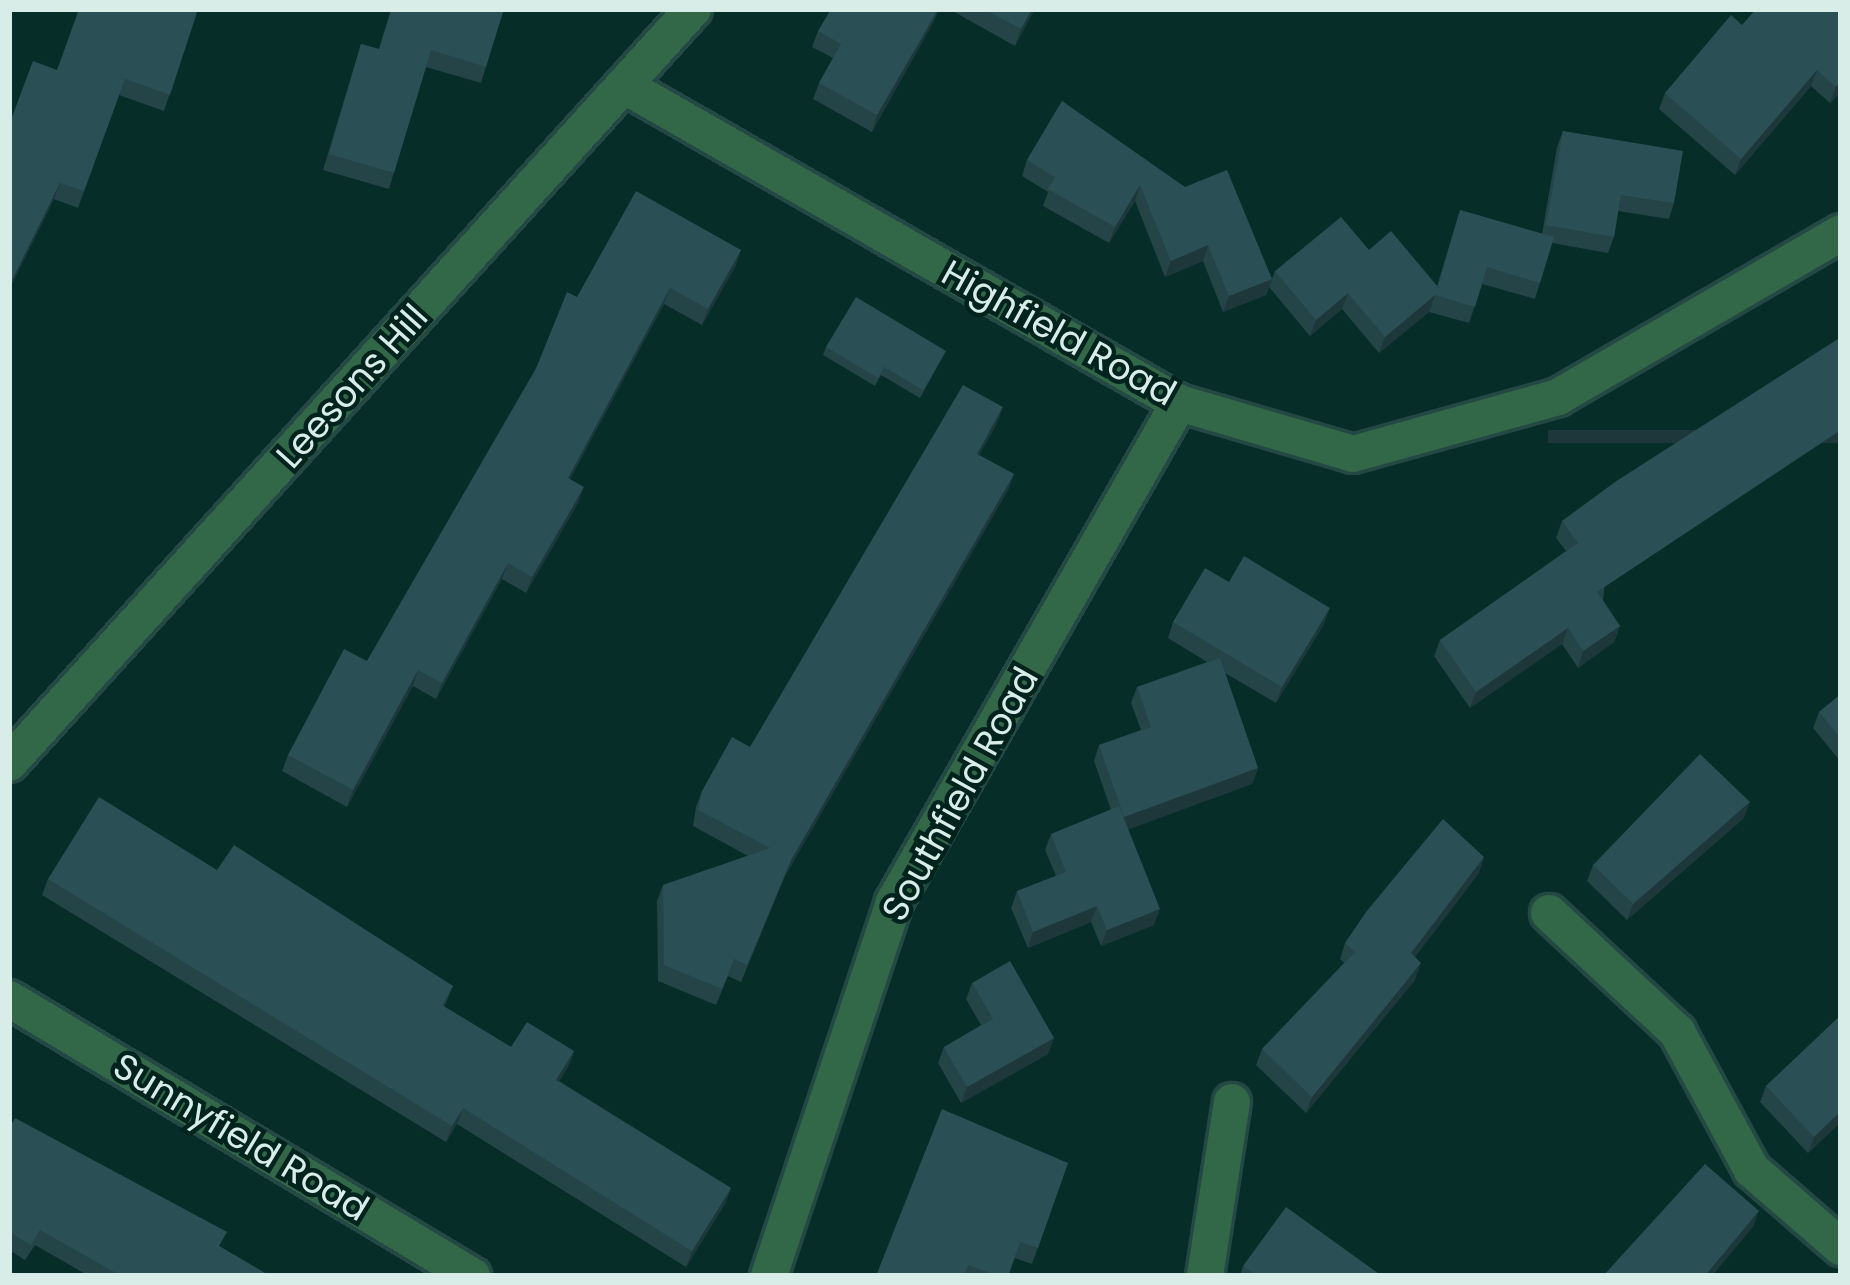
<!DOCTYPE html>
<style>
body{margin:0}
#map{position:relative;width:1850px;height:1285px;overflow:hidden;background:#062d28;font-family:Poppins,sans-serif}
div>[style]{position:absolute}
.roads{filter:drop-shadow(3px 0 #244843) drop-shadow(-3px 0 #244843) drop-shadow(0 3px #244843) drop-shadow(0 -3px #244843)}
.minor>*{height:36px;margin:-18px;padding:0 18px;transform-origin:18px;border-radius:18px;background:#326847}
.wall>*{inset:0;background:#244448}
.shaded-wall>*{inset:0;background:#1d373b;transform-origin:0 0}
.building>*{inset:0;background:#2a4f54}
span{translate:-50% -50%;white-space:nowrap;text-align:center;line-height:1.15;-webkit-text-stroke:9px #00231e;paint-order:stroke}
.street-label{font-size:36px;color:#d9ede8}
.frame{position:absolute;inset:0;border:12px solid #d9ede8;pointer-events:none}
</style>
<div id="map">
<div class="roads">
<div class="minor">
<i style="left:625px;top:86px;width:638px;rotate:29.78deg"></i>
<i style="left:1179px;top:403px;width:181px;rotate:16.3deg"></i>
<i style="left:1353px;top:454px;width:213px;rotate:-15.5deg"></i>
<i style="left:1558px;top:397px;width:327px;rotate:-30.1deg"></i>
<i style="left:9px;top:763px;width:1018px;rotate:-47.79deg"></i>
<i style="left:1549px;top:913px;width:175px;rotate:42.9deg"></i>
<i style="left:1677px;top:1032px;width:157px;rotate:61.5deg"></i>
<i style="left:1752px;top:1170px;width:118px;rotate:40.9deg"></i>
<i style="left:9px;top:999px;width:540px;rotate:30.89deg"></i>
<i style="left:769px;top:1276px;width:394px;rotate:-71.5deg"></i>
<i style="left:894px;top:902px;width:575px;rotate:-60.27deg"></i>
<i style="left:1205px;top:1276px;width:176px;rotate:-81.2deg"></i>
</div>
</div>
<div class="wall">
<i style="clip-path:polygon(198px 9px,164px 111px,119px 95px,78px 208px,54px 199px,9px 290px,9px 125px,57px 70px)"></i>
<i style="clip-path:polygon(391px 9px,486px 67px,481px 83px,426px 67px,389px 189px,323px 170px,361px 44px,379px 49px)"></i>
<i style="clip-path:polygon(939px 9px,934px 21px,872px 132px,813px 99px,819px 83px,833px 58px,812px 47px,818px 31px)"></i>
<i style="clip-path:polygon(949px 9px,1035px 9px,1015px 46px)"></i>
<i style="clip-path:polygon(1841px 9px,1841px 92px,1830px 103px,1811px 86px,1735px 175px,1659px 109px,1665px 93px,1742px 25px)"></i>
<i style="clip-path:polygon(1062px 101px,1272px 279px,1266px 295px,1223px 312px,1203px 261px,1165px 277px,1135px 201px,1109px 243px,1043px 206px,1048px 192px,1022px 176px,1027px 160px)"></i>
<i style="clip-path:polygon(1563px 131px,1674px 203px,1669px 219px,1618px 211px,1614px 237px,1608px 253px,1552px 243px,1535px 299px,1482px 284px,1469px 323px,1429px 312px,1379px 353px,1342px 309px,1310px 336px,1269px 287px,1275px 271px,1369px 250px,1437px 286px,1460px 210px,1542px 234px,1557px 147px)"></i>
<i style="clip-path:polygon(741px 250px,735px 267px,702px 325px,664px 304px,570px 479px,578px 503px,526px 593px,502px 579px,436px 699px,413px 686px,347px 807px,282px 771px,288px 755px,367px 661px,577px 297px)"></i>
<i style="clip-path:polygon(826px 347px,946px 351px,920px 398px,881px 375px,875px 386px,823px 355px)"></i>
<i style="clip-path:polygon(997px 423px,979px 455px,1014px 474px,1008px 490px,785px 876px,741px 982px,728px 976px,716px 1005px,658px 981px,657px 901px,663px 885px,748px 856px,693px 826px,696px 807px,702px 791px,750px 747px)"></i>
<i style="clip-path:polygon(1618px 480px,1603px 600px,1620px 626px,1614px 642px,1578px 668px,1562px 644px,1470px 708px,1434px 656px,1440px 640px,1566px 551px,1556px 538px,1562px 521px)"></i>
<i style="clip-path:polygon(1229px 582px,1324px 624px,1276px 703px,1225px 673px,1258px 768px,1252px 784px,1128px 829px,1154px 925px,1101px 946px,1091px 922px,1028px 948px,1011px 908px,1017px 891px,1056px 876px,1045px 850px,1051px 834px,1111px 810px,1094px 761px,1099px 745px,1141px 730px,1131px 703px,1137px 687px,1207px 662px,1168px 638px,1173px 622px)"></i>
<i style="clip-path:polygon(1841px 694px,1841px 762px,1813px 728px,1819px 712px)"></i>
<i style="clip-path:polygon(1744px 818px,1627px 920px,1587px 881px,1593px 865px)"></i>
<i style="clip-path:polygon(1484px 857px,1479px 873px,1415px 957px,1415px 980px,1306px 1113px,1256px 1065px,1262px 1049px,1344px 963px,1340px 959px,1345px 943px)"></i>
<i style="clip-path:polygon(217px 870px,453px 986px,444px 1007px,511px 1047px,574px 1051px,568px 1067px,559px 1081px,731px 1188px,725px 1204px,686px 1267px,457px 1124px,446px 1142px,42px 895px,48px 879px)"></i>
<i style="clip-path:polygon(972px 983px,1054px 1038px,1048px 1054px,961px 1103px,938px 1063px,944px 1047px,981px 1025px,966px 999px)"></i>
<i style="clip-path:polygon(1841px 1015px,1841px 1122px,1808px 1153px,1760px 1102px,1766px 1086px)"></i>
<i style="clip-path:polygon(9px 1128px,221px 1247px,270px 1276px,89px 1276px,35px 1245px,25px 1260px,9px 1250px)"></i>
<i style="clip-path:polygon(1068px 1163px,1032px 1264px,1015px 1258px,1008px 1276px,876px 1276px)"></i>
<i style="clip-path:polygon(1243px 1266px,1382px 1276px,1240px 1276px)"></i>
</div>
<div class="shaded-wall">
<i style="clip-path:polygon(939px 9px,934px 21px,872px 132px,877px 115px)"></i>
<i style="clip-path:polygon(1032px 9px,1035px 9px,1015px 46px,1021px 29px)"></i>
<i style="clip-path:polygon(1817px 70px,1811px 86px,1735px 175px,1741px 159px)"></i>
<i style="clip-path:polygon(1841px 81px,1841px 92px,1830px 103px,1836px 87px)"></i>
<i style="clip-path:polygon(60px 183px,54px 199px,9px 290px,9px 286px)"></i>
<i style="clip-path:polygon(1140px 185px,1135px 201px,1109px 243px,1115px 227px)"></i>
<i style="clip-path:polygon(1208px 245px,1203px 261px,1165px 277px,1171px 261px)"></i>
<i style="clip-path:polygon(741px 250px,735px 267px,702px 325px,708px 309px)"></i>
<i style="clip-path:polygon(1272px 279px,1266px 295px,1223px 312px,1229px 296px)"></i>
<i style="clip-path:polygon(670px 288px,664px 304px,562px 494px,568px 478px)"></i>
<i style="clip-path:polygon(1348px 293px,1342px 309px,1310px 336px,1316px 320px)"></i>
<i style="clip-path:polygon(1435px 295px,1429px 312px,1379px 353px,1385px 337px)"></i>
<i style="clip-path:polygon(1003px 407px,997px 423px,971px 470px,977px 454px)"></i>
<i style="left:1841px;top:430px;width:13px;height:293px;rotate:90deg"></i>
<i style="clip-path:polygon(1014px 474px,1008px 490px,785px 876px,741px 982px,791px 860px)"></i>
<i style="clip-path:polygon(584px 487px,578px 503px,526px 593px,532px 577px)"></i>
<i style="clip-path:polygon(508px 563px,502px 579px,436px 699px,442px 683px)"></i>
<i style="clip-path:polygon(1330px 608px,1324px 624px,1276px 703px,1282px 687px)"></i>
<i style="clip-path:polygon(1620px 626px,1614px 642px,1578px 668px,1583px 651px)"></i>
<i style="clip-path:polygon(1568px 628px,1562px 644px,1470px 708px,1476px 692px)"></i>
<i style="clip-path:polygon(418px 670px,413px 686px,347px 807px,353px 790px)"></i>
<i style="clip-path:polygon(1258px 768px,1252px 784px,1119px 833px,1124px 817px)"></i>
<i style="clip-path:polygon(1750px 802px,1744px 818px,1627px 920px,1633px 904px)"></i>
<i style="clip-path:polygon(1484px 857px,1479px 873px,1405px 970px,1411px 953px)"></i>
<i style="clip-path:polygon(1097px 906px,1091px 922px,1028px 948px,1033px 932px)"></i>
<i style="clip-path:polygon(1160px 909px,1154px 925px,1101px 946px,1107px 930px)"></i>
<i style="clip-path:polygon(1421px 963px,1415px 980px,1306px 1113px,1312px 1097px)"></i>
<i style="clip-path:polygon(1054px 1038px,1048px 1054px,961px 1103px,967px 1087px)"></i>
<i style="clip-path:polygon(574px 1051px,568px 1067px,550px 1096px,556px 1080px)"></i>
<i style="clip-path:polygon(463px 1108px,457px 1124px,446px 1142px,452px 1126px)"></i>
<i style="clip-path:polygon(1841px 1111px,1841px 1122px,1808px 1153px,1814px 1137px)"></i>
<i style="clip-path:polygon(731px 1188px,725px 1204px,686px 1267px,692px 1251px)"></i>
<i style="clip-path:polygon(1759px 1211px,1753px 1227px,1712px 1276px,1705px 1276px)"></i>
</div>
<div class="building">
<i style="clip-path:polygon(79px 9px,198px 9px,170px 95px,125px 79px,84px 191px,60px 183px,9px 286px,9px 125px,33px 61px,57px 70px)"></i>
<i style="clip-path:polygon(392px 9px,504px 9px,486px 67px,431px 50px,394px 173px,329px 154px,361px 44px,379px 49px)"></i>
<i style="clip-path:polygon(831px 9px,938px 9px,877px 115px,819px 83px,841px 44px,818px 31px)"></i>
<i style="clip-path:polygon(984px 9px,1032px 9px,1021px 29px)"></i>
<i style="clip-path:polygon(1756px 9px,1841px 9px,1841px 81px,1836px 87px,1817px 70px,1741px 159px,1665px 93px,1731px 15px,1742px 25px)"></i>
<i style="clip-path:polygon(1062px 101px,1185px 187px,1227px 170px,1272px 279px,1229px 296px,1208px 245px,1171px 261px,1140px 185px,1115px 227px,1048px 189px,1055px 177px,1027px 160px)"></i>
<i style="clip-path:polygon(1563px 131px,1683px 151px,1674px 203px,1621px 195px,1614px 237px,1546px 225px)"></i>
<i style="clip-path:polygon(636px 191px,741px 250px,708px 309px,670px 288px,568px 478px,584px 487px,532px 577px,508px 563px,442px 683px,418px 670px,353px 790px,288px 755px,344px 649px,367px 661px,535px 371px,567px 292px,577px 297px)"></i>
<i style="clip-path:polygon(1460px 210px,1554px 237px,1540px 283px,1487px 267px,1475px 307px,1435px 295px,1385px 337px,1348px 293px,1316px 320px,1275px 271px,1341px 217px,1369px 250px,1391px 231px,1438px 287px)"></i>
<i style="clip-path:polygon(856px 297px,946px 351px,923px 390px,884px 367px,878px 378px,826px 347px)"></i>
<i style="clip-path:polygon(1841px 337px,1841px 430px,1597px 592px,1620px 626px,1583px 651px,1568px 628px,1476px 692px,1440px 640px,1578px 543px,1562px 521px,1618px 480px)"></i>
<i style="clip-path:polygon(963px 385px,1003px 407px,977px 454px,1014px 474px,791px 860px,747px 965px,734px 959px,722px 989px,664px 965px,663px 885px,770px 848px,698px 810px,702px 791px,732px 737px,750px 747px)"></i>
<i style="clip-path:polygon(1244px 556px,1330px 608px,1282px 687px,1173px 622px,1205px 568px,1229px 582px)"></i>
<i style="clip-path:polygon(1220px 658px,1258px 768px,1124px 817px,1099px 745px,1151px 727px,1137px 687px)"></i>
<i style="clip-path:polygon(1841px 694px,1841px 739px,1819px 712px)"></i>
<i style="clip-path:polygon(1700px 754px,1750px 802px,1633px 904px,1593px 865px)"></i>
<i style="clip-path:polygon(99px 797px,217px 870px,234px 845px,453px 986px,442px 1005px,511px 1047px,527px 1022px,574px 1051px,556px 1080px,731px 1188px,692px 1251px,463px 1108px,452px 1126px,48px 879px)"></i>
<i style="clip-path:polygon(1119px 806px,1160px 909px,1107px 930px,1097px 906px,1033px 932px,1017px 891px,1066px 872px,1051px 834px)"></i>
<i style="clip-path:polygon(1443px 819px,1484px 857px,1411px 953px,1421px 963px,1312px 1097px,1262px 1049px,1355px 952px,1345px 943px,1366px 912px)"></i>
<i style="clip-path:polygon(1010px 961px,1054px 1038px,967px 1087px,944px 1047px,993px 1019px,972px 983px)"></i>
<i style="clip-path:polygon(1841px 1015px,1841px 1111px,1814px 1137px,1766px 1086px)"></i>
<i style="clip-path:polygon(942px 1109px,1068px 1163px,1038px 1248px,1020px 1242px,1008px 1276px,998px 1276px,968px 1265px,964px 1276px,876px 1276px)"></i>
<i style="clip-path:polygon(15px 1118px,227px 1232px,219px 1246px,270px 1276px,121px 1276px,40px 1230px,31px 1245px,9px 1232px,9px 1128px)"></i>
<i style="clip-path:polygon(1705px 1164px,1759px 1211px,1705px 1276px,1603px 1276px)"></i>
<i style="clip-path:polygon(1286px 1207px,1382px 1276px,1257px 1276px,1243px 1266px)"></i>
</div>
<div class="street-label">
<span style="left:1059px;top:333px;rotate:29deg">Highfield Road</span>
<span style="left:352px;top:386px;rotate:-48deg">Leesons Hill</span>
<span style="left:960px;top:794px;rotate:-61deg">Southfield Road</span>
<span style="left:241px;top:1137px;rotate:31deg">Sunnyfield Road</span>
</div>
<div class="frame"></div>
</div>
